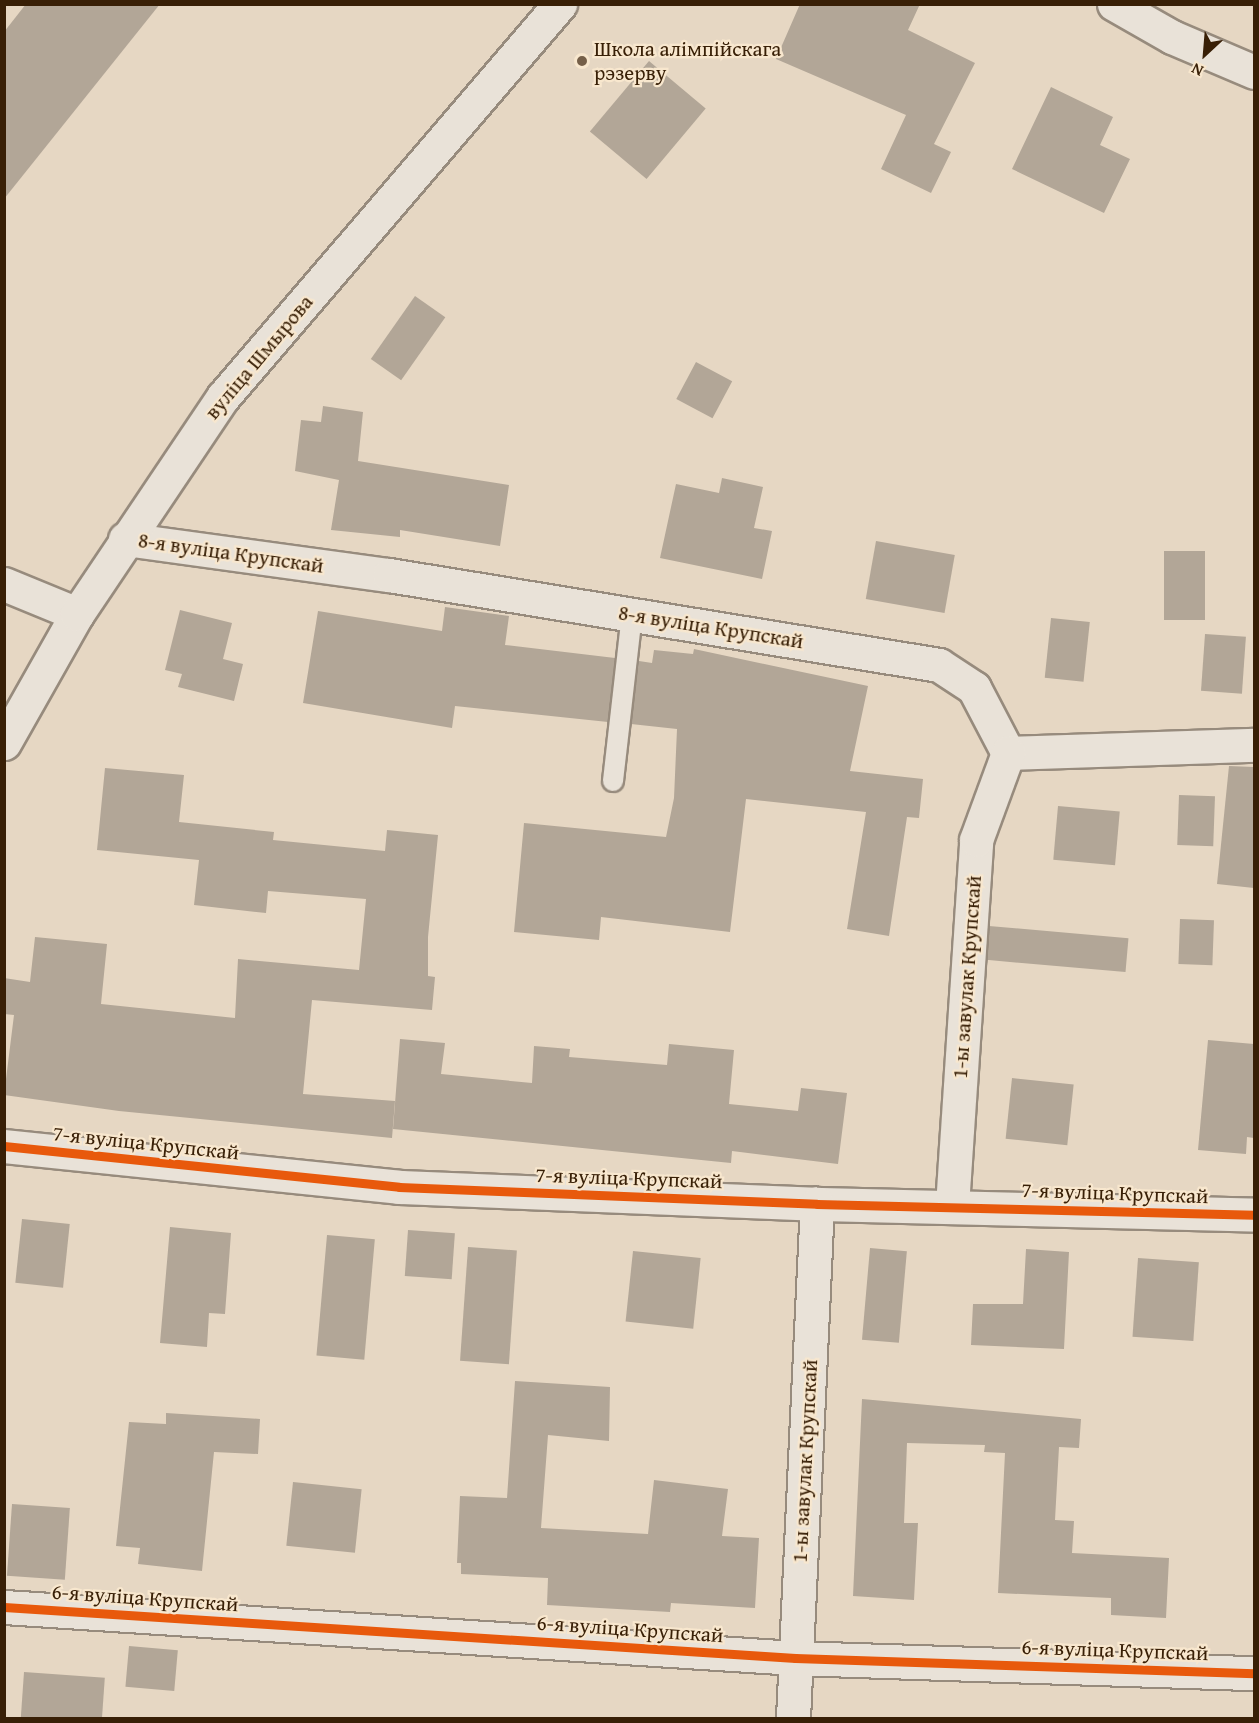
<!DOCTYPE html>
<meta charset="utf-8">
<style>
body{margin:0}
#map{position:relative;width:1259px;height:1723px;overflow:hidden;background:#e6d7c3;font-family:"Gentium Book Plus",serif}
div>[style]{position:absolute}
.building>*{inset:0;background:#b2a697;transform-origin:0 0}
.roads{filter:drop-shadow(2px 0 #978b7d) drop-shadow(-2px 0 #978b7d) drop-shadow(0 2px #978b7d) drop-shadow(0 -2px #978b7d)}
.service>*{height:20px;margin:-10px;padding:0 10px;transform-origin:10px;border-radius:10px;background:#e9e2d8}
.minor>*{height:33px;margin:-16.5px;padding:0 16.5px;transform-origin:16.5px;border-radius:16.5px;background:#e9e2d8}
.tertiary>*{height:33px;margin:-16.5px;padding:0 16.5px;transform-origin:16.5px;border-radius:16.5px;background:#e9e2d8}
.cycleway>*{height:9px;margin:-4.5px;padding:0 4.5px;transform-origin:4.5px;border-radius:4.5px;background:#e8590c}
.dots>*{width:16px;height:16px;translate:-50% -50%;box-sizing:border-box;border:3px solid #f8e7ce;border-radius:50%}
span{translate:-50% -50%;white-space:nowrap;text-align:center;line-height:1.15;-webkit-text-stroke:4.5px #f8e7ce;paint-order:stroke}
.poi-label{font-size:21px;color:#381f06}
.left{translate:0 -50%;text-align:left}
.street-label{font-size:21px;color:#381f06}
.frame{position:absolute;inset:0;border:6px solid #381f06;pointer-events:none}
.north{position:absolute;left:1175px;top:24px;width:60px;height:60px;-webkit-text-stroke:4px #f8e7ce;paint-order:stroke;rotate:206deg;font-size:16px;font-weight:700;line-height:24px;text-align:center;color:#381f06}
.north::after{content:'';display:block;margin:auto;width:21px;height:27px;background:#381f06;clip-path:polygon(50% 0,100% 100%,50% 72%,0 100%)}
</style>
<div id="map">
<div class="building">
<i style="clip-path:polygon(26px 4px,160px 4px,4px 199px,4px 32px)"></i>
<i style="clip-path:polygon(800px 4px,920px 4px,908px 30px,975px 63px,934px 144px,951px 152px,931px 193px,881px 169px,906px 115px,776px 59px)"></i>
<i style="left:649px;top:61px;width:74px;height:92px;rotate:40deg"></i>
<i style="clip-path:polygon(1051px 87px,1113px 117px,1100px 145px,1130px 159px,1104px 213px,1012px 169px)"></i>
<i style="left:415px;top:296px;width:37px;height:77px;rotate:35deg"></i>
<i style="left:696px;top:362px;width:41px;height:42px;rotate:28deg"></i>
<i style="clip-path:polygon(323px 406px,363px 412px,358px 461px,509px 485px,500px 546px,400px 530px,400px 537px,331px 530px,339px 480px,295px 471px,301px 420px,321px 422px)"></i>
<i style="clip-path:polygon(722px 478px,763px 487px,754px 528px,772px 531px,762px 579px,660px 558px,676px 484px,719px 493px)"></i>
<i style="left:876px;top:541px;width:80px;height:59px;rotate:10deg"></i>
<i style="left:1164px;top:551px;width:41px;height:69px"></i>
<i style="clip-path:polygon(445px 607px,509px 616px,505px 645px,615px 658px,608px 722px,455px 706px,452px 728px,303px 703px,318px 611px,442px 631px)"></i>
<i style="clip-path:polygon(180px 610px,232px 623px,223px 659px,243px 664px,234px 701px,178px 687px,182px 674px,165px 670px)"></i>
<i style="left:1051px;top:618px;width:39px;height:60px;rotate:6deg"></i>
<i style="left:1205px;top:634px;width:41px;height:57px;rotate:4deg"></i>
<i style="clip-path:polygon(694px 649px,868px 686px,850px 771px,923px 779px,919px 818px,907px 817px,889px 936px,847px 929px,866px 812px,746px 799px,730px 932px,601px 917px,599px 940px,514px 932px,524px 823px,666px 837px,674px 798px,677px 729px,631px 724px,639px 661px,652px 663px,654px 650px,693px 654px)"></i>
<i style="clip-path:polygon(1229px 766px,1254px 767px,1254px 888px,1217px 884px)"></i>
<i style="clip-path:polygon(105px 768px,184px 775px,179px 822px,274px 832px,273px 840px,385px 851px,387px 830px,438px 835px,428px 937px,428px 976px,435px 977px,432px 1010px,312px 1000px,303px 1094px,395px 1101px,392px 1138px,119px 1111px,4px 1095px,14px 1015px,4px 1014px,4px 978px,30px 982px,35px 937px,107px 944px,101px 1004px,235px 1018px,238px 959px,359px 970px,366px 899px,268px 891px,266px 913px,194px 905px,199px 860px,97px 850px)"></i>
<i style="left:1179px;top:795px;width:36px;height:50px;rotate:2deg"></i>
<i style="left:1058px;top:806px;width:62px;height:54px;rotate:5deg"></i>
<i style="left:1180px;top:919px;width:34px;height:45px;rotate:2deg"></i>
<i style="left:989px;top:926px;width:140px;height:34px;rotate:5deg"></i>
<i style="clip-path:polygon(400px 1039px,445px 1043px,441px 1074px,532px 1083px,534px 1046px,570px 1049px,569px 1057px,667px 1065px,669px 1044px,734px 1050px,729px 1104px,798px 1111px,801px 1088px,847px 1093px,838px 1164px,732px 1151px,731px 1163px,393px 1129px)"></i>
<i style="clip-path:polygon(1208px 1040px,1254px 1044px,1254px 1138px,1247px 1137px,1246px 1154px,1198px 1150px)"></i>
<i style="left:1012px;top:1078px;width:62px;height:61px;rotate:6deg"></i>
<i style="left:22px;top:1219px;width:48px;height:64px;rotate:6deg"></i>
<i style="clip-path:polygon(170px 1227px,231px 1233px,225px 1314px,209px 1313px,207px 1347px,160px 1343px)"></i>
<i style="left:408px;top:1230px;width:47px;height:46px;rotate:4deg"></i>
<i style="left:327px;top:1235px;width:48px;height:121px;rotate:5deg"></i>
<i style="left:468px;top:1247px;width:49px;height:114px;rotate:4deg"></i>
<i style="left:870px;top:1248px;width:37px;height:92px;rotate:5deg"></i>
<i style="clip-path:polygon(1026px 1249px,1069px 1252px,1064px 1349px,971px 1345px,973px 1304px,1023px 1304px)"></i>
<i style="left:633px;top:1251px;width:68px;height:71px;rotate:6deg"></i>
<i style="left:1138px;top:1258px;width:61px;height:79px;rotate:4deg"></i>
<i style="clip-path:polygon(515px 1381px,610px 1387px,609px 1441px,548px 1435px,541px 1528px,648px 1534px,654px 1480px,728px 1489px,722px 1536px,759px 1538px,755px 1608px,671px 1603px,670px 1612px,547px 1605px,548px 1578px,461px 1574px,461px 1563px,457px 1563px,460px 1496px,507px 1498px)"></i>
<i style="clip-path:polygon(862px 1399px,1081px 1419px,1079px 1448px,1059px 1447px,1055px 1520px,1074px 1521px,1072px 1553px,1169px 1558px,1166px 1618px,1111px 1615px,1111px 1598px,998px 1593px,1005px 1453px,984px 1452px,985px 1445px,907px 1443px,904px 1523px,918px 1523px,914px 1600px,853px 1596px)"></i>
<i style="clip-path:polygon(166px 1413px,260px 1419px,258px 1454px,214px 1452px,202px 1571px,138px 1564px,140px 1548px,116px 1546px,129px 1422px,166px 1424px)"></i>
<i style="left:293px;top:1482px;width:69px;height:64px;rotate:6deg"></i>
<i style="left:12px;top:1504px;width:58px;height:72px;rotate:4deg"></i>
<i style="left:129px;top:1646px;width:49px;height:41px;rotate:5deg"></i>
<i style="left:24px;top:1672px;width:81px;height:47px;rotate:4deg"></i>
</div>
<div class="roads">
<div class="service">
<i style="left:613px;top:781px;width:169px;rotate:-83.5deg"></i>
</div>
<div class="minor">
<i style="left:1114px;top:4px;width:67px;rotate:29.6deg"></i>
<i style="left:1172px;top:37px;width:89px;rotate:23.1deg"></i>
<i style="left:125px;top:539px;width:266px;rotate:7.8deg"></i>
<i style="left:389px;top:575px;width:557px;rotate:9.29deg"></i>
<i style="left:939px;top:665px;width:42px;rotate:33.3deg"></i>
<i style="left:974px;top:688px;width:73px;rotate:62.4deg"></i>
<i style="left:1008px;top:753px;width:246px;rotate:-1.9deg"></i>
<i style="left:4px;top:584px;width:79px;rotate:22.3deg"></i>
<i style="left:4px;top:1146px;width:397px;rotate:5.9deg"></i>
<i style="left:399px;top:1187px;width:418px;rotate:2.3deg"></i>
<i style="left:817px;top:1204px;width:437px;rotate:1.4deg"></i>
<i style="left:952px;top:1206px;width:367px;rotate:-86.2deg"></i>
<i style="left:976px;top:840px;width:93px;rotate:-69.8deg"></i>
<i style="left:4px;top:1607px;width:793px;rotate:3.69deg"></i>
<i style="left:795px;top:1658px;width:459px;rotate:1.9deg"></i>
<i style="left:793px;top:1718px;width:515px;rotate:-87.33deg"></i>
</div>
<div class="tertiary">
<i style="left:4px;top:743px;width:148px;rotate:-60.5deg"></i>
<i style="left:77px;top:614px;width:262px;rotate:-56.1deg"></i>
<i style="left:223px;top:397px;width:518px;rotate:-49.39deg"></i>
</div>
</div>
<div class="cycleway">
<i style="left:4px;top:1146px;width:397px;rotate:5.9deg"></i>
<i style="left:399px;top:1187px;width:418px;rotate:2.3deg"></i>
<i style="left:817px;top:1204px;width:437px;rotate:1.4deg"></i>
<i style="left:4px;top:1607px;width:793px;rotate:3.69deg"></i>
<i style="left:795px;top:1658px;width:459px;rotate:1.9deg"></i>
</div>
<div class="dots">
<i style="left:582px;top:61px;background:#755f48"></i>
</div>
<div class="poi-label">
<span class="left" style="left:594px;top:61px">Школа алімпійскага<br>рэзерву</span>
</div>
<div class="street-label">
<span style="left:259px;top:357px;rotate:-50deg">вуліца Шмырова</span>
<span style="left:231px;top:553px;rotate:8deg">8-я вуліца Крупскай</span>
<span style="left:711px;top:627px;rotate:9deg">8-я вуліца Крупскай</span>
<span style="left:967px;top:977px;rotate:-86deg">1-ы завулак Крупскай</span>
<span style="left:146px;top:1143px;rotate:6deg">7-я вуліца Крупскай</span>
<span style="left:629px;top:1178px;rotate:2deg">7-я вуліца Крупскай</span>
<span style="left:1115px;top:1193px;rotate:2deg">7-я вуліца Крупскай</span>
<span style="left:805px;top:1461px;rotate:-87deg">1-ы завулак Крупскай</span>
<span style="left:145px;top:1598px;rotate:4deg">6-я вуліца Крупскай</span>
<span style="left:630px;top:1629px;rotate:4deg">6-я вуліца Крупскай</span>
<span style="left:1115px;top:1650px;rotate:2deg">6-я вуліца Крупскай</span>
</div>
<div class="frame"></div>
<div class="north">N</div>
</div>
